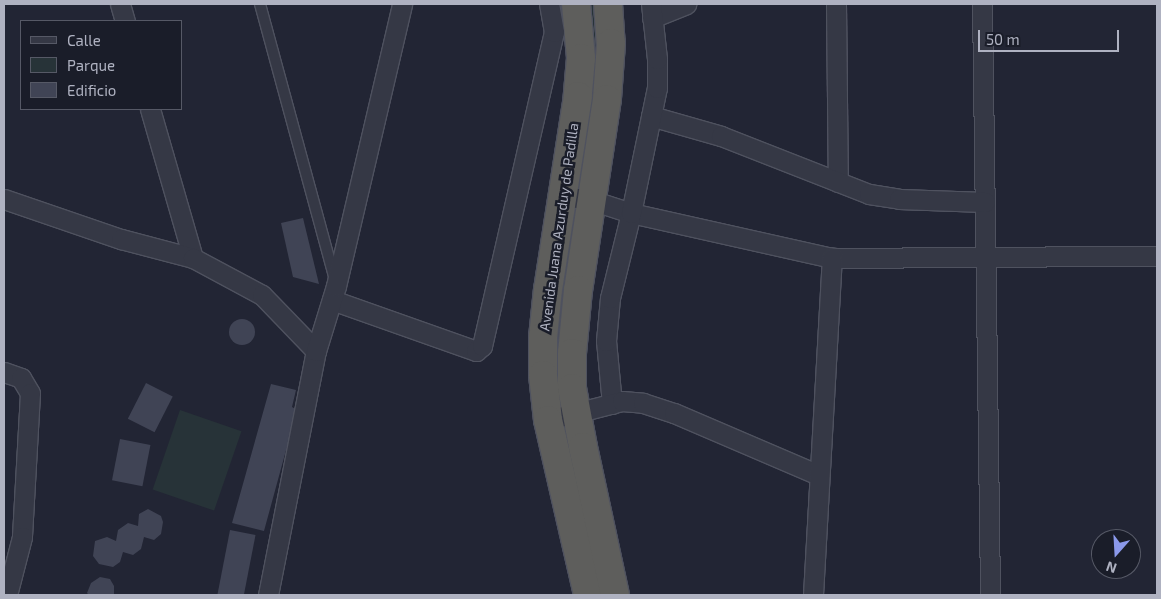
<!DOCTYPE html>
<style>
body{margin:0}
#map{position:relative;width:1161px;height:599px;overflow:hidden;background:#222534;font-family:"Exo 2",sans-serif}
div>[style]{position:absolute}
.green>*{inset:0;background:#273338;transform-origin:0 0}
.building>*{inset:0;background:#404455;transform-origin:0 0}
.round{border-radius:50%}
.roads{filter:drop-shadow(1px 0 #4f525f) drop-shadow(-1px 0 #4f525f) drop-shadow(0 1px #4f525f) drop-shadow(0 -1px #4f525f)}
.service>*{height:10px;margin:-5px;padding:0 5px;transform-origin:5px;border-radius:5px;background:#353845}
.minor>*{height:19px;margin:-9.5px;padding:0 9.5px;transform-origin:9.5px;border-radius:9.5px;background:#353845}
.trunk>*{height:28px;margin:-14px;padding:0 14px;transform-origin:14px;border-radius:14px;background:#5e5e5c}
span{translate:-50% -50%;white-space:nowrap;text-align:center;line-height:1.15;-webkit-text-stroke:5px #1a1d29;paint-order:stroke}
.street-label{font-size:14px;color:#afb2c1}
.frame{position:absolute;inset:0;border:5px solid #afb2c1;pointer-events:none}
.legend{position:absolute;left:20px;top:20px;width:162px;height:90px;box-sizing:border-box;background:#1a1d29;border:1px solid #565966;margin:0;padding:6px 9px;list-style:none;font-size:15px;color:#afb2c1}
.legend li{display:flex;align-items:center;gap:10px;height:25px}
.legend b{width:25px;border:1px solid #565966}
.north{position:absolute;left:1091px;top:529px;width:50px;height:50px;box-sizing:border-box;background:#1a1d29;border:1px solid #565966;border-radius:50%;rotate:199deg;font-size:14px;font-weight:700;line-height:20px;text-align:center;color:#afb2c1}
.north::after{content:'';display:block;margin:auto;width:18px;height:22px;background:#8b99eb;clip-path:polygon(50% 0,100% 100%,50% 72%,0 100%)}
.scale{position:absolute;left:978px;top:30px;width:141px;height:22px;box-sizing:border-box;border:2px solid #afb2c1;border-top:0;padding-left:6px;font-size:15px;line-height:18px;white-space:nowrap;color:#afb2c1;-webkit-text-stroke:4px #1a1d29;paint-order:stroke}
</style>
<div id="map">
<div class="green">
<i style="clip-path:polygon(589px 4px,598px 4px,600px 65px,583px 191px,574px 190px,593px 55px)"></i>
<i style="left:180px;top:410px;width:65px;height:84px;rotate:19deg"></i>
</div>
<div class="building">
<i style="clip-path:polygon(303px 218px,319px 284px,293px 277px,281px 223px)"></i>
<i class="round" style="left:229px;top:319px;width:26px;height:26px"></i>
<i style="left:146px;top:383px;width:30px;height:40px;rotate:27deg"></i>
<i style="clip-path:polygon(271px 384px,296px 390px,292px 407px,297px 410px,264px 531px,232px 523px)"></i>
<i style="left:120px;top:439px;width:31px;height:42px;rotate:11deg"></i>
<i style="clip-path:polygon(148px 509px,161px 516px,163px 522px,161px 534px,154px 540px,144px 537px,141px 549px,133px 555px,123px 552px,120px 562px,113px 567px,99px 564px,93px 556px,95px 541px,107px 537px,116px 541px,118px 530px,128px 523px,138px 526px,139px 514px)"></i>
<i style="left:230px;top:530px;width:26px;height:66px;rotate:11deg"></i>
<i style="clip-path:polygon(100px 577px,110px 579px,114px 586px,114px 595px,89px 595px,87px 593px,91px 583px)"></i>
</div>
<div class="roads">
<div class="service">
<i style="left:260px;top:4px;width:283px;rotate:74.8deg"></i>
</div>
<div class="minor">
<i style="left:120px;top:4px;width:18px;rotate:74deg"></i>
<i style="left:836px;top:4px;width:178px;rotate:89.4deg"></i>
<i style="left:982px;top:4px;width:591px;rotate:89.22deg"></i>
<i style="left:652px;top:18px;width:37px;rotate:-22deg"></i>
<i style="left:150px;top:109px;width:155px;rotate:73.9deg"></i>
<i style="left:651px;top:116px;width:73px;rotate:15.9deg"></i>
<i style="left:721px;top:136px;width:159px;rotate:21.4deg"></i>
<i style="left:869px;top:194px;width:30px;rotate:9deg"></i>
<i style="left:899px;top:199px;width:86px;rotate:2deg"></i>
<i style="left:563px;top:196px;width:28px;rotate:8deg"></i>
<i style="left:591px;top:200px;width:42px;rotate:18deg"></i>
<i style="left:631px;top:213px;width:206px;rotate:12.6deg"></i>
<i style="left:832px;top:258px;width:325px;rotate:-0.4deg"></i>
<i style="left:4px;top:199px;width:124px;rotate:18.9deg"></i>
<i style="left:121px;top:239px;width:74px;rotate:14.8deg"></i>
<i style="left:193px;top:258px;width:78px;rotate:28.2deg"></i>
<i style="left:262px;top:295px;width:78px;rotate:46deg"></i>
<i style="left:332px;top:300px;width:153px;rotate:19.5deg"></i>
<i style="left:476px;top:351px;width:8px;rotate:-40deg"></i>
<i style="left:482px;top:346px;width:322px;rotate:-77.1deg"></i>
<i style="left:554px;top:32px;width:28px;rotate:-100deg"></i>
<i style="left:4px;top:372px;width:18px;rotate:19deg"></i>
<i style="left:21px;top:378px;width:17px;rotate:59deg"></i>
<i style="left:30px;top:393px;width:144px;rotate:93.2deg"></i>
<i style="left:22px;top:537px;width:60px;rotate:104.5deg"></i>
<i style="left:612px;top:404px;width:63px;rotate:-95.4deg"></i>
<i style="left:606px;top:341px;width:43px;rotate:-84.7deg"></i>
<i style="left:610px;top:298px;width:88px;rotate:-76.1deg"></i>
<i style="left:631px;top:213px;width:128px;rotate:-78.3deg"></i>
<i style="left:657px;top:88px;width:29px;rotate:-90deg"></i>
<i style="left:657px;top:59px;width:55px;rotate:-96.2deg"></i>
<i style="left:548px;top:420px;width:76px;rotate:-14.4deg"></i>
<i style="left:622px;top:401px;width:21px;rotate:5deg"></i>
<i style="left:643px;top:403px;width:33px;rotate:18deg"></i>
<i style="left:674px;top:413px;width:158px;rotate:23.2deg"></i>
<i style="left:268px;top:595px;width:249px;rotate:-78.9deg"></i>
<i style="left:316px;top:351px;width:68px;rotate:-72.9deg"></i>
<i style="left:336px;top:286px;width:290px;rotate:-76.8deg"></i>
<i style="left:813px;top:595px;width:338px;rotate:-86.8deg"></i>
</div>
<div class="trunk">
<i style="left:576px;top:4px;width:54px;rotate:84.7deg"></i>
<i style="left:581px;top:58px;width:38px;rotate:95deg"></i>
<i style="left:578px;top:96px;width:195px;rotate:98.8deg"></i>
<i style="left:548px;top:289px;width:48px;rotate:95.9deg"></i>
<i style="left:543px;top:337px;width:38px;rotate:90deg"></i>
<i style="left:543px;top:375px;width:45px;rotate:83.7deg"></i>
<i style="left:548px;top:420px;width:180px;rotate:77.1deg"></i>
<i style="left:608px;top:4px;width:39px;rotate:86deg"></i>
<i style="left:611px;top:43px;width:56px;rotate:94.1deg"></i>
<i style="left:607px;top:99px;width:193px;rotate:98.6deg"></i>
<i style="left:578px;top:290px;width:63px;rotate:95.4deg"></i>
<i style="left:572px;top:353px;width:35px;rotate:90deg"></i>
<i style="left:572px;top:388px;width:60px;rotate:79.4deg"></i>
<i style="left:583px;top:447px;width:151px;rotate:77.8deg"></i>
</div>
</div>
<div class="street-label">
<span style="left:559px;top:227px;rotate:-82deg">Avenida Juana Azurduy de Padilla</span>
</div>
<div class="frame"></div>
<ul class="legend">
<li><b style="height:6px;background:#353845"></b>Calle</li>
<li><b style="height:14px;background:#273338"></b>Parque</li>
<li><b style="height:14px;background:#404455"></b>Edificio</li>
</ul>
<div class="north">N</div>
<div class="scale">50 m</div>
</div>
